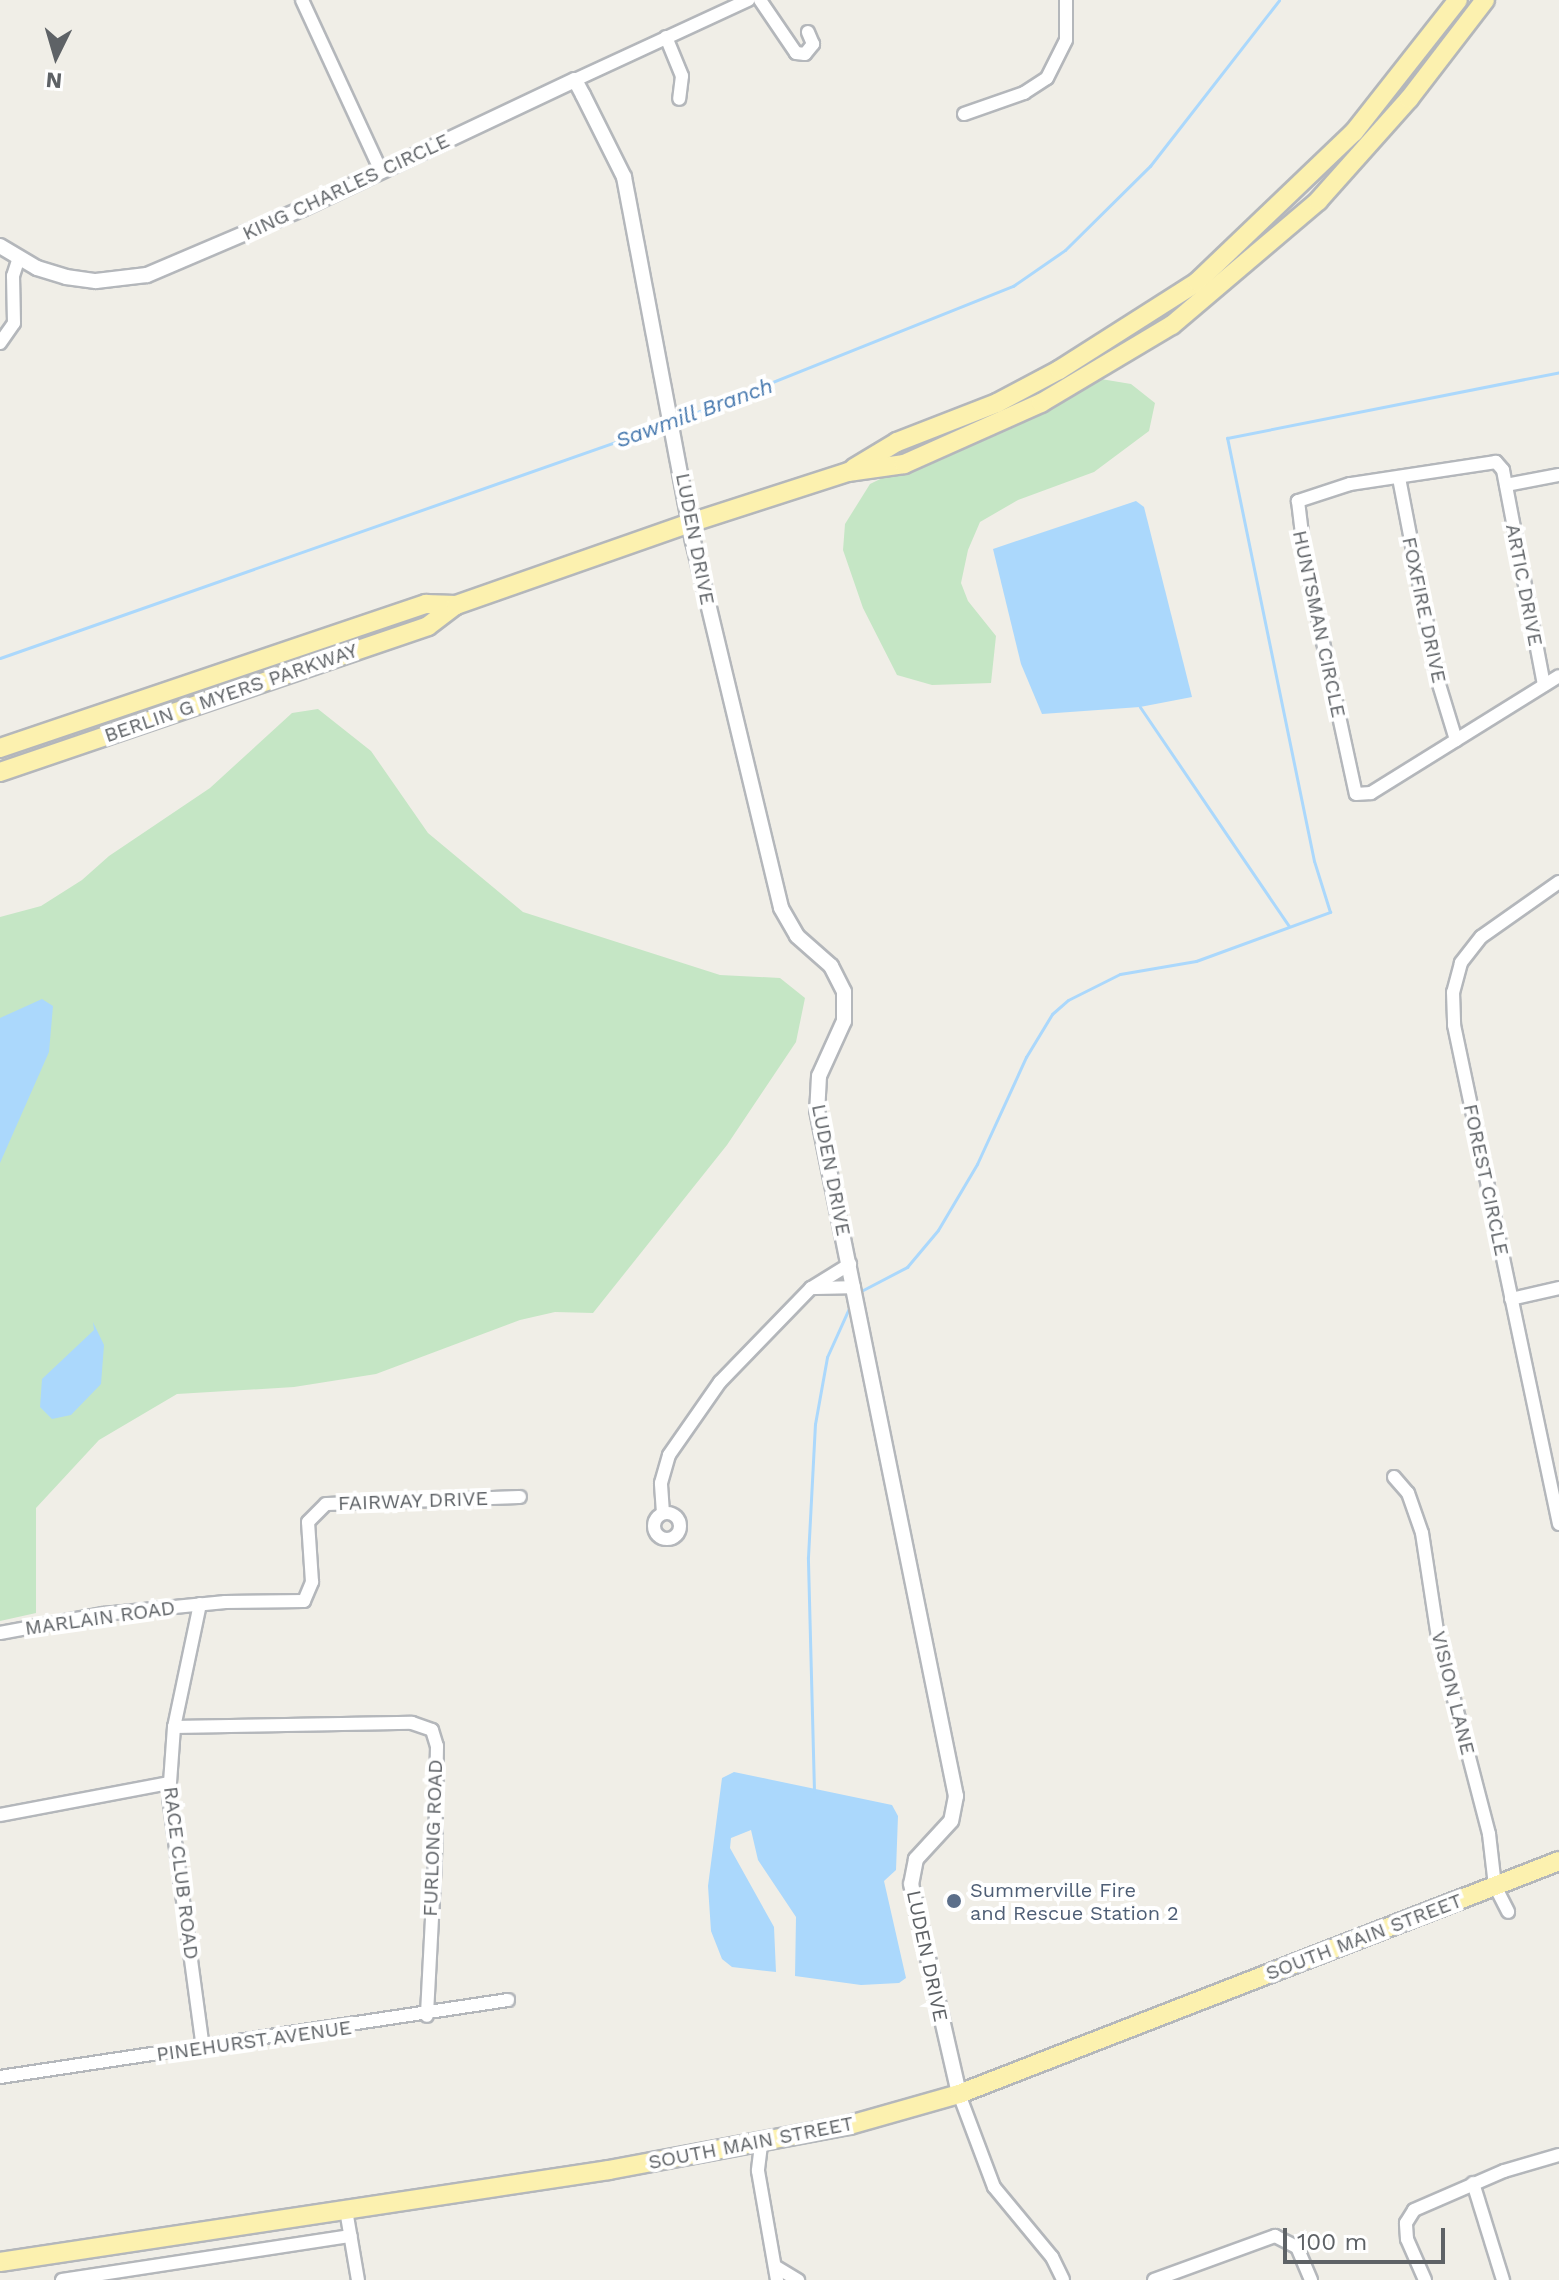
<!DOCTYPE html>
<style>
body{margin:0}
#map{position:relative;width:1559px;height:2280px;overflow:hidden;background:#f0eee7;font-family:"Work Sans",sans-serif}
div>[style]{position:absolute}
.green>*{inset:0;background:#c5e6c5}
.water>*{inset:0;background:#abd8fc}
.stream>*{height:3px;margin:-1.5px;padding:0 1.5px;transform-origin:1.5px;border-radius:1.5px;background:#abd8fc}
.roads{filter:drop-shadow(2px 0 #b4b7bb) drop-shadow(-2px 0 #b4b7bb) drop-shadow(0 2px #b4b7bb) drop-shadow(0 -2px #b4b7bb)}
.minor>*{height:12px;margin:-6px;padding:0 6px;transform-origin:6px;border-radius:6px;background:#fff}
.minor>.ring{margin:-6px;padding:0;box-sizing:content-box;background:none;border:12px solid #fff;border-radius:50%}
.tertiary>*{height:14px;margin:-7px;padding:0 7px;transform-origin:7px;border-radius:7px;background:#fff}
.primary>*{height:18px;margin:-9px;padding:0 9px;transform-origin:9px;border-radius:9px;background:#fcf1af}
.dots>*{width:22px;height:22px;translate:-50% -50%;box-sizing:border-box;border:4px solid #fff;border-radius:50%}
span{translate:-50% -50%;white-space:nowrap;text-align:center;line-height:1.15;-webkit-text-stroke:8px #fff;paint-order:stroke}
.street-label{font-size:20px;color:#5e6266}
.service-label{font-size:20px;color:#4e5e75}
.left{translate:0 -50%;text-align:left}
.water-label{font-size:22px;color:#4678ae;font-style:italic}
.north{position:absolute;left:16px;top:16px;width:80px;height:80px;-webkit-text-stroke:6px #fff;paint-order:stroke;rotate:185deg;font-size:22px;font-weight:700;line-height:32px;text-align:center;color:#5e6266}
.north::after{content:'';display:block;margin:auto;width:28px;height:36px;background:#5e6266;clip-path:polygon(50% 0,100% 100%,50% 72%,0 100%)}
.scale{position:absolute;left:1283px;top:2228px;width:162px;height:36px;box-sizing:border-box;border:4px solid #5e6266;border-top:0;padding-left:10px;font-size:24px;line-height:28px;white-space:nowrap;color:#5e6266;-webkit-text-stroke:6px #fff;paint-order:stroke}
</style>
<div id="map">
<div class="green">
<i style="clip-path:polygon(1101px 379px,1131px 384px,1155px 403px,1149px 431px,1094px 472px,1018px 500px,980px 522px,968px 550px,961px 583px,968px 601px,996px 636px,991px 683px,932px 685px,897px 675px,863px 608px,843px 550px,845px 524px,870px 484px,1074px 384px)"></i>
<i style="clip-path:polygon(318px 709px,371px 751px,428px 833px,523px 912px,720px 975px,780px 978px,805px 998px,796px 1042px,727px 1145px,593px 1313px,555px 1312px,520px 1320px,376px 1374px,294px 1387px,177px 1394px,99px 1440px,36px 1508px,36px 1613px,0 1621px,0 917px,41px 906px,82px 880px,109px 856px,210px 788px,292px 713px)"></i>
</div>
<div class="water">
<i style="clip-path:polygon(1136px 501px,1144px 507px,1192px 697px,1140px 707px,1042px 714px,1021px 664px,993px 549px)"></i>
<i style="clip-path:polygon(42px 999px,53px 1006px,49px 1052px,0 1163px,0 1018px)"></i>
<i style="clip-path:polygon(93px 1322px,104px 1345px,101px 1384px,71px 1415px,52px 1419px,40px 1407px,42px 1379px,94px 1330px)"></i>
<i style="clip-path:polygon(734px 1772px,892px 1805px,898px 1816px,896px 1870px,884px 1881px,906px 1978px,899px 1983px,861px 1985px,795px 1976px,796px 1917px,758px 1860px,751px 1830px,731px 1838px,730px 1848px,774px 1927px,776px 1972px,732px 1967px,722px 1959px,711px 1931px,708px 1886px,722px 1778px)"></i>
</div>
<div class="stream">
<i style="left:675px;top:421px;width:364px;rotate:-21.8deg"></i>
<i style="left:1013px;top:286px;width:63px;rotate:-34.7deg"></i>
<i style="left:1065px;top:250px;width:120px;rotate:-44.7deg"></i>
<i style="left:1150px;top:166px;width:210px;rotate:-52.1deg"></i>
<i style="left:0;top:658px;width:704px;rotate:-19.34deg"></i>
<i style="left:1140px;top:707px;width:265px;rotate:55.8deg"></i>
<i style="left:863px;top:1290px;width:50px;rotate:-27.6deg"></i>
<i style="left:907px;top:1267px;width:48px;rotate:-50deg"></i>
<i style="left:938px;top:1230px;width:77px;rotate:-59.4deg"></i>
<i style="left:977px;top:1164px;width:118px;rotate:-65.4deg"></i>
<i style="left:1026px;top:1057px;width:50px;rotate:-58.8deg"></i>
<i style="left:1052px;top:1014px;width:21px;rotate:-41deg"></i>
<i style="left:1068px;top:1000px;width:58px;rotate:-26.6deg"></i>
<i style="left:1120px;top:974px;width:77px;rotate:-9.7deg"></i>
<i style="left:1196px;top:961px;width:143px;rotate:-20.1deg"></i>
<i style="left:1330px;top:912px;width:53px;rotate:-107.4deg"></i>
<i style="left:1314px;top:861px;width:432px;rotate:-101.6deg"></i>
<i style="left:1227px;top:438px;width:338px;rotate:-11.2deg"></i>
<i style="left:814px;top:1791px;width:234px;rotate:-91.5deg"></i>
<i style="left:808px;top:1557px;width:133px;rotate:-87deg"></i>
<i style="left:815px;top:1424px;width:68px;rotate:-79.8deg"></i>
<i style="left:827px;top:1357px;width:56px;rotate:-65.7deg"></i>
</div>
<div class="roads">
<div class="minor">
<i style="left:302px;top:0;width:188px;rotate:65.2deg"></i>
<i style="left:760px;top:0;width:64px;rotate:55.8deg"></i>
<i style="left:796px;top:53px;width:9px;rotate:6deg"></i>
<i style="left:805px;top:54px;width:13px;rotate:-51deg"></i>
<i style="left:813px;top:44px;width:13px;rotate:-113deg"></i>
<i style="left:666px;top:37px;width:42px;rotate:67.7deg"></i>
<i style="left:682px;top:76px;width:23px;rotate:97deg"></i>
<i style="left:575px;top:80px;width:191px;rotate:-24.8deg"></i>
<i style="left:964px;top:114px;width:64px;rotate:-19.3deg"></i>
<i style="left:1024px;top:93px;width:27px;rotate:-33deg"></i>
<i style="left:1047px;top:78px;width:42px;rotate:-63.4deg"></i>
<i style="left:1066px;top:40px;width:40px;rotate:-90deg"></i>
<i style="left:0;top:343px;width:24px;rotate:-55deg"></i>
<i style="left:14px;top:323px;width:47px;rotate:-91.2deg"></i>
<i style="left:13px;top:276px;width:20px;rotate:-72deg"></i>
<i style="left:1399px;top:478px;width:207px;rotate:79.1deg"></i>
<i style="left:1438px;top:681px;width:62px;rotate:73deg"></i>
<i style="left:1506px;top:485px;width:54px;rotate:-10.7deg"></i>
<i style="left:1544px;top:685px;width:219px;rotate:-100.8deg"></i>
<i style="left:1503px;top:470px;width:11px;rotate:-131deg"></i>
<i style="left:1496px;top:462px;width:148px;rotate:171.4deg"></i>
<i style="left:1350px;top:484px;width:55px;rotate:161.9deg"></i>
<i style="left:1298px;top:501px;width:58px;rotate:83.1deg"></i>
<i style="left:1305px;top:559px;width:240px;rotate:77.8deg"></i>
<i style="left:1356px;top:794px;width:15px;rotate:-4deg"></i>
<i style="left:1371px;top:793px;width:221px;rotate:-31.9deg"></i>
<i style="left:1559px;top:882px;width:95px;rotate:144.8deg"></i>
<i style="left:1481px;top:937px;width:33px;rotate:128deg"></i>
<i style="left:1461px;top:963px;width:30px;rotate:105deg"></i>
<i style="left:1453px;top:992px;width:33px;rotate:88deg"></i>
<i style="left:1454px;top:1025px;width:510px;rotate:78.12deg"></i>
<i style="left:811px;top:1288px;width:43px;rotate:-1.3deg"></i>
<i style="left:1511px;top:1299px;width:49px;rotate:-12.9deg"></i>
<i style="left:1394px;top:1477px;width:21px;rotate:49deg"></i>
<i style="left:1408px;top:1493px;width:42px;rotate:70.7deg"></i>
<i style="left:1422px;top:1533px;width:106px;rotate:81.3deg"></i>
<i style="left:1438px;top:1638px;width:203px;rotate:75.4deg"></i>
<i style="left:1489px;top:1834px;width:52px;rotate:83.4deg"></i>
<i style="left:1495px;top:1886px;width:29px;rotate:63deg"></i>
<i style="left:663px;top:1513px;width:30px;rotate:-94deg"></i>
<i style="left:661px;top:1483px;width:29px;rotate:-74deg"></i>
<i style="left:669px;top:1455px;width:89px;rotate:-55.1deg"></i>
<i style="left:720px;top:1382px;width:131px;rotate:-45.9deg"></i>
<i style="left:811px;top:1288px;width:46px;rotate:-31.6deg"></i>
<i class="ring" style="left:654px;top:1513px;width:14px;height:14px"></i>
<i style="left:200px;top:1604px;width:126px;rotate:101.9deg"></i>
<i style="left:174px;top:1727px;width:70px;rotate:94.1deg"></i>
<i style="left:169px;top:1797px;width:253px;rotate:82.3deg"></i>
<i style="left:0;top:1633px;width:105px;rotate:-10.5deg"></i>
<i style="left:103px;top:1614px;width:123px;rotate:-5.6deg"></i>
<i style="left:225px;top:1602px;width:79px;rotate:-0.7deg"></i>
<i style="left:304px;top:1601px;width:21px;rotate:-67deg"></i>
<i style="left:312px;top:1582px;width:60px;rotate:-93.8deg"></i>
<i style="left:308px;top:1522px;width:25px;rotate:-45deg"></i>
<i style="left:326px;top:1504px;width:194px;rotate:-2.1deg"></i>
<i style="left:174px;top:1727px;width:238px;rotate:-1deg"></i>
<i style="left:412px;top:1723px;width:21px;rotate:19deg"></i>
<i style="left:432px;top:1730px;width:17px;rotate:73deg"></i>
<i style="left:437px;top:1746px;width:115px;rotate:91deg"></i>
<i style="left:435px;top:1861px;width:155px;rotate:93deg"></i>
<i style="left:0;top:1815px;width:172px;rotate:-10.7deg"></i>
<i style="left:0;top:2077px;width:514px;rotate:-8.62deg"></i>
<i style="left:959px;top:2094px;width:99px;rotate:69.4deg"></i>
<i style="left:994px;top:2187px;width:91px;rotate:50.4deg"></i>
<i style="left:1052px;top:2257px;width:25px;rotate:64deg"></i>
<i style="left:761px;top:2145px;width:26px;rotate:97deg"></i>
<i style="left:758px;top:2171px;width:111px;rotate:80.1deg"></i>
<i style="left:1473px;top:2183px;width:102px;rotate:72.8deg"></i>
<i style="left:346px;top:2210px;width:71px;rotate:80.3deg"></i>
<i style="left:776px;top:2267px;width:26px;rotate:31deg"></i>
<i style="left:62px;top:2280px;width:292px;rotate:-8.7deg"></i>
<i style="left:1154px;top:2280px;width:129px;rotate:-20deg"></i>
<i style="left:1275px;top:2236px;width:25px;rotate:27deg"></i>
<i style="left:1297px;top:2247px;width:36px;rotate:67deg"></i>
<i style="left:1425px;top:2280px;width:45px;rotate:-113.7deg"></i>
<i style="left:1407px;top:2239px;width:16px;rotate:-94deg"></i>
<i style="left:1406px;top:2223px;width:15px;rotate:-58deg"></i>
<i style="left:1414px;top:2210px;width:98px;rotate:-23.4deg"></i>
<i style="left:1504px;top:2171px;width:57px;rotate:-16.2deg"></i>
</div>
<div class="tertiary">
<i style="left:0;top:246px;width:43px;rotate:30.7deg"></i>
<i style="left:37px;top:268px;width:30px;rotate:17deg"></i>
<i style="left:66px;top:277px;width:30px;rotate:8deg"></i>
<i style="left:96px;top:281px;width:51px;rotate:-6.7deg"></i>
<i style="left:147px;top:275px;width:168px;rotate:-23.1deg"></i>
<i style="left:302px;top:209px;width:302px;rotate:-25.3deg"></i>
<i style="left:575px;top:80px;width:17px;rotate:62deg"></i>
<i style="left:583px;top:95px;width:92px;rotate:63.4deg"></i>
<i style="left:624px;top:177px;width:370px;rotate:79.3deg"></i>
<i style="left:693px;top:541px;width:377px;rotate:76.5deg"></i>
<i style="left:781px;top:908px;width:32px;rotate:60deg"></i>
<i style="left:797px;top:936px;width:45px;rotate:41.4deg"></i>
<i style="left:831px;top:966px;width:29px;rotate:63deg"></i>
<i style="left:844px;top:992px;width:29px;rotate:90deg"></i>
<i style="left:844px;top:1021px;width:60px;rotate:114.4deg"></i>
<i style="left:819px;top:1076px;width:34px;rotate:93deg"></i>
<i style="left:817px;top:1110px;width:700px;rotate:78.55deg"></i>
<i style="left:956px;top:1796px;width:25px;rotate:101deg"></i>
<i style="left:951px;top:1821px;width:52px;rotate:132.6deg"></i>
<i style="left:916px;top:1859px;width:25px;rotate:101deg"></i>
<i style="left:911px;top:1884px;width:215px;rotate:77.1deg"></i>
</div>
<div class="primary">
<i style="left:854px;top:468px;width:50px;rotate:-31.2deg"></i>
<i style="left:897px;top:442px;width:107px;rotate:-21.3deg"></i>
<i style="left:997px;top:403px;width:70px;rotate:-28deg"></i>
<i style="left:1059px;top:370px;width:164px;rotate:-32.5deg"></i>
<i style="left:1197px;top:282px;width:217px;rotate:-43.7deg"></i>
<i style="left:1354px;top:132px;width:168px;rotate:-51.8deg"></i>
<i style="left:0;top:748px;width:450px;rotate:-18.7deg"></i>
<i style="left:426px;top:604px;width:30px;rotate:2deg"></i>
<i style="left:0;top:772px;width:452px;rotate:-18.8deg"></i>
<i style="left:428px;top:626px;width:35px;rotate:-37deg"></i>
<i style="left:456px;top:605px;width:248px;rotate:-19.3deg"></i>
<i style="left:690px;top:523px;width:166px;rotate:-17.9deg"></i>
<i style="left:848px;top:472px;width:57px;rotate:-8.1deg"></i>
<i style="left:904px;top:464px;width:150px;rotate:-24deg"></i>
<i style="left:1041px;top:403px;width:152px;rotate:-30.8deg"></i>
<i style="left:1172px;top:325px;width:192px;rotate:-40.3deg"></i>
<i style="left:1318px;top:201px;width:137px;rotate:-48.3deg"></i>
<i style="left:1409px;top:99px;width:125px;rotate:-52.5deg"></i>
<i style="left:0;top:2262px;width:616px;rotate:-8.59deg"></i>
<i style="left:609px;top:2170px;width:245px;rotate:-10.6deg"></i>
<i style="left:850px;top:2125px;width:113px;rotate:-15.9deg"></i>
<i style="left:959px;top:2094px;width:644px;rotate:-21.22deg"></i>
</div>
</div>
<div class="dots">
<i style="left:954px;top:1901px;background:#5c6f8a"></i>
</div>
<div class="street-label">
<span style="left:346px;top:187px;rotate:-25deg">KING CHARLES CIRCLE</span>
<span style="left:695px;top:539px;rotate:79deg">LUDEN DRIVE</span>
<span style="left:1524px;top:585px;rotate:79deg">ARTIC DRIVE</span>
<span style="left:1424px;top:610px;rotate:78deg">FOXFIRE DRIVE</span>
<span style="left:1319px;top:624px;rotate:78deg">HUNTSMAN CIRCLE</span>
<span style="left:231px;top:693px;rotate:-19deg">BERLIN G MYERS PARKWAY</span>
<span style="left:831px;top:1170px;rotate:79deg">LUDEN DRIVE</span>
<span style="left:1486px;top:1180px;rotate:78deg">FOREST CIRCLE</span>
<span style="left:413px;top:1501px;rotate:-2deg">FAIRWAY DRIVE</span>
<span style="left:100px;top:1618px;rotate:-8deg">MARLAIN ROAD</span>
<span style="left:1453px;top:1693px;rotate:76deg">VISION LANE</span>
<span style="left:433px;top:1838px;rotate:-88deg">FURLONG ROAD</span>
<span style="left:181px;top:1873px;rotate:83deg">RACE CLUB ROAD</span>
<span style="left:1364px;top:1937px;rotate:-21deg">SOUTH MAIN STREET</span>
<span style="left:927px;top:1956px;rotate:78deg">LUDEN DRIVE</span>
<span style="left:254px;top:2041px;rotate:-8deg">PINEHURST AVENUE</span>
<span style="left:751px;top:2143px;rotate:-11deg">SOUTH MAIN STREET</span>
</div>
<div class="service-label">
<span class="left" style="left:970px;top:1902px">Summerville Fire<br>and Rescue Station 2</span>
</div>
<div class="water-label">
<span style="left:694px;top:413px;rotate:-20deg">Sawmill Branch</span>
</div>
<div class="north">N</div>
<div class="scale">100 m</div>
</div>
